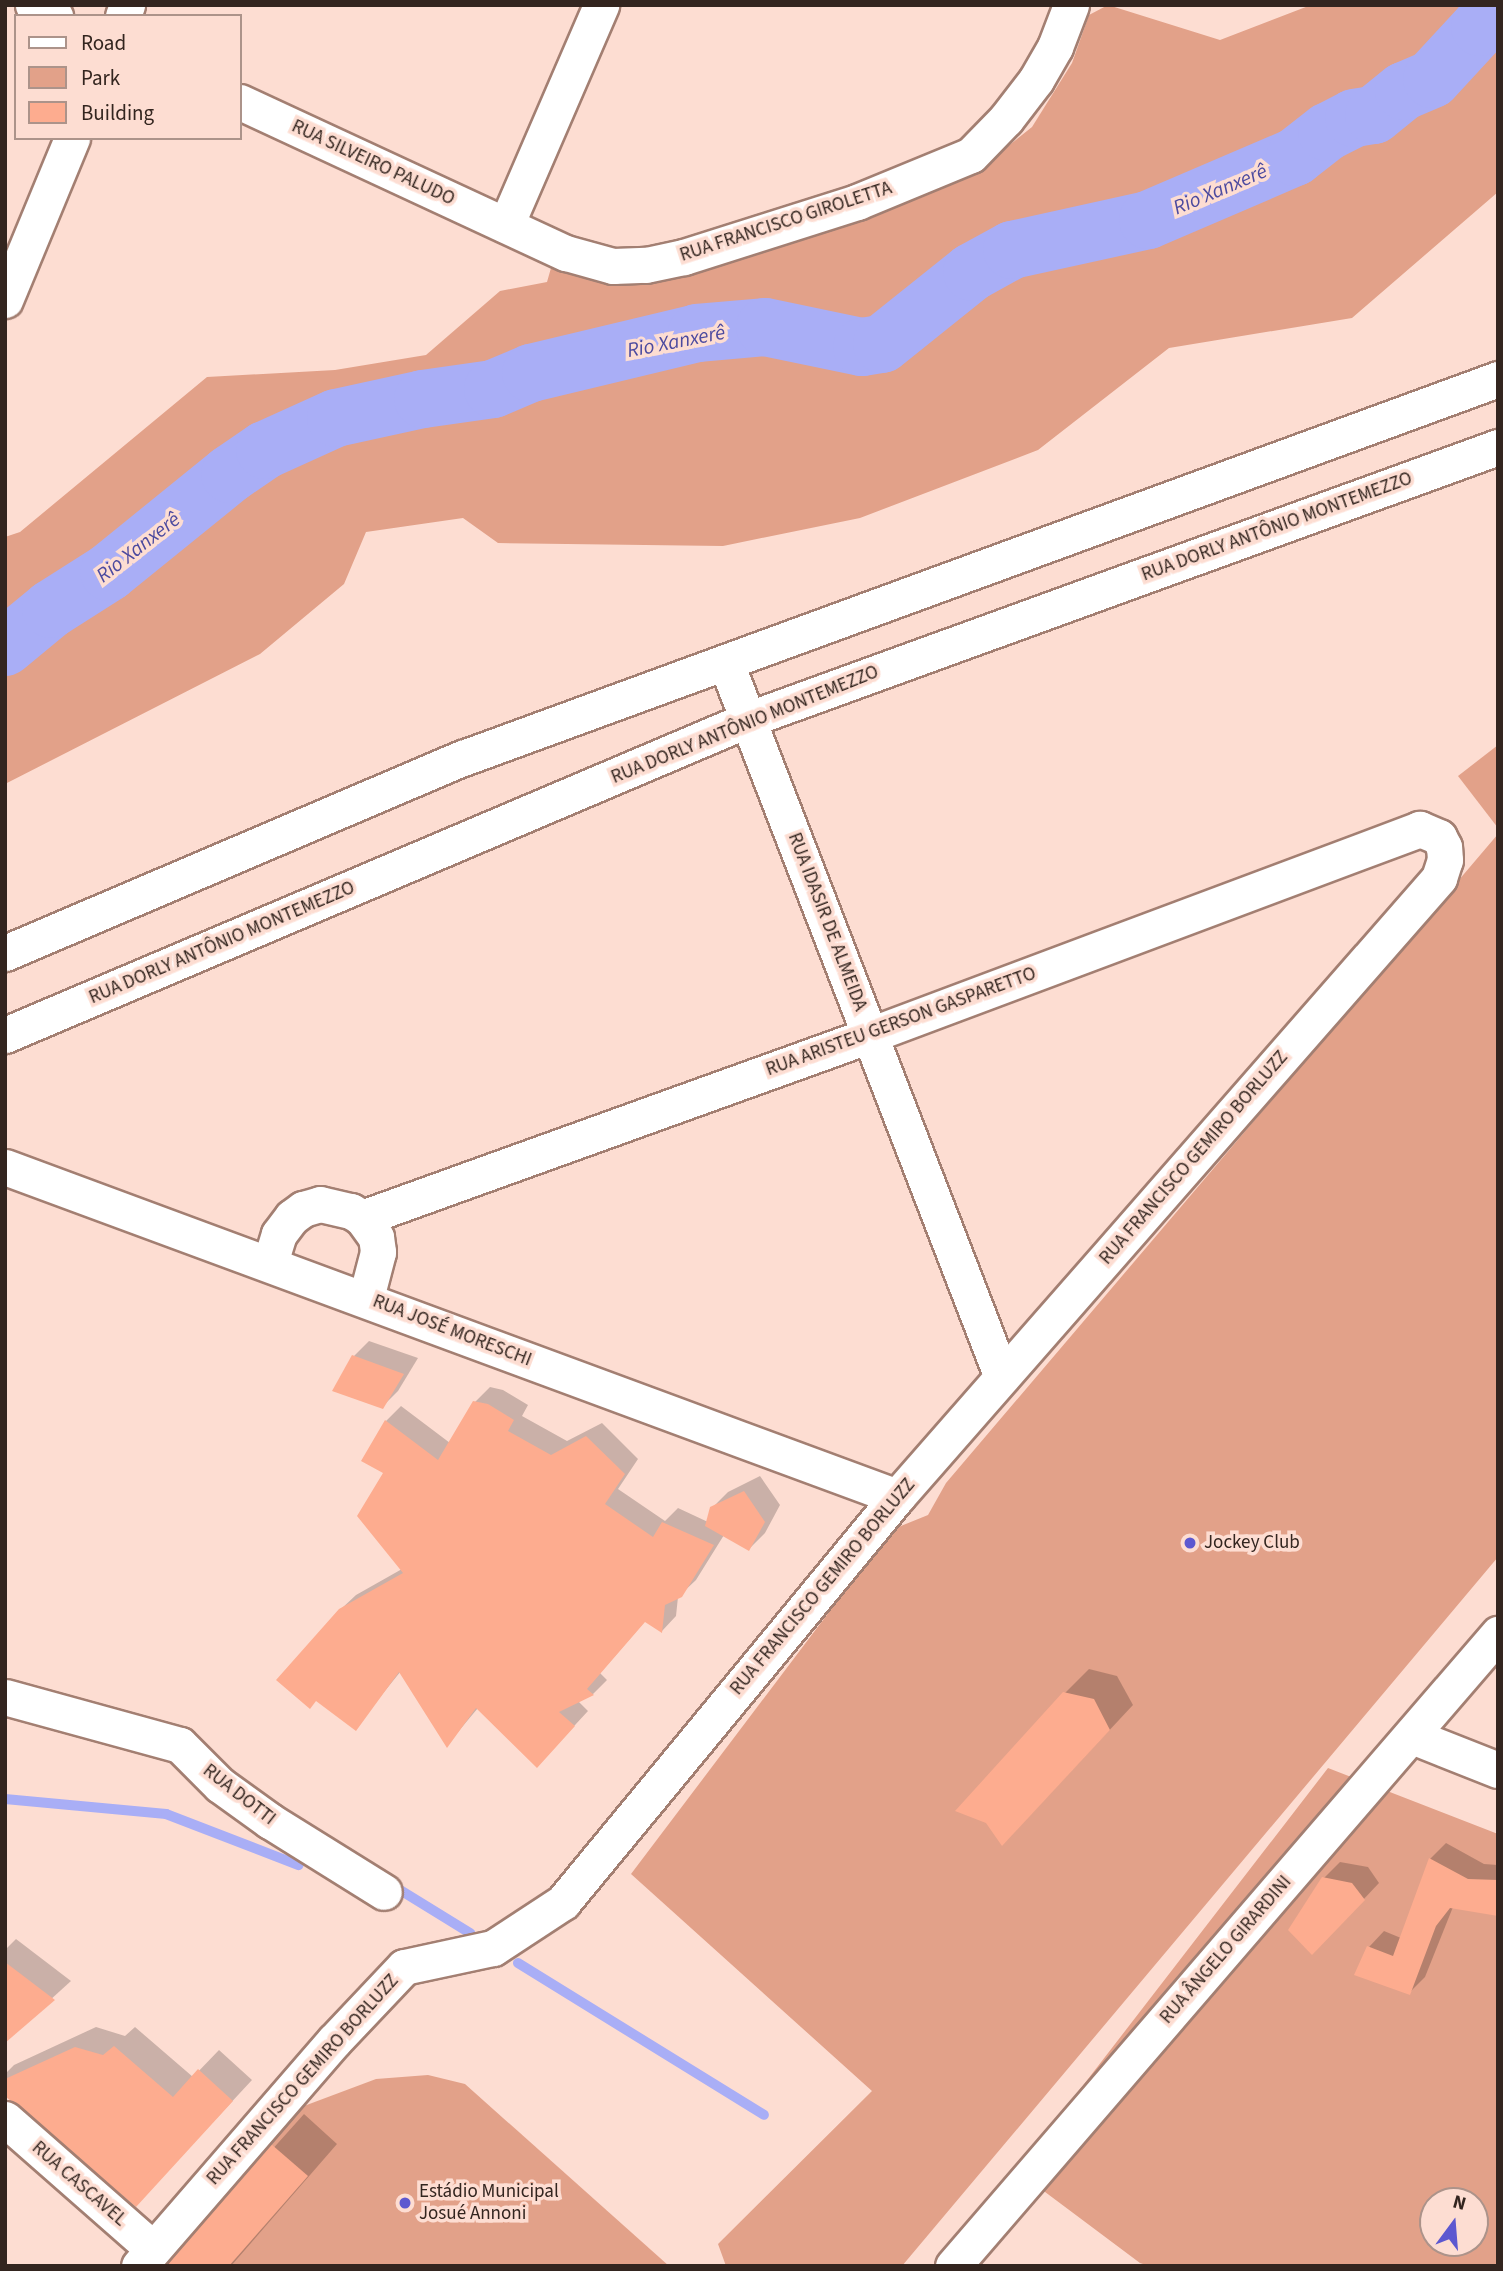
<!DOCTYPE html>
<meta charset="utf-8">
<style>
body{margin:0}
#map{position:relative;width:1503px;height:2271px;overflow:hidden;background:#fdddd2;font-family:"Source Sans 3",sans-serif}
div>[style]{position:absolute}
.green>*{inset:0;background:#e2a189}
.shadow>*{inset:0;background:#0003}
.stream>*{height:10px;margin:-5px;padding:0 5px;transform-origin:5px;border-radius:5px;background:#a9aef6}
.river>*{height:58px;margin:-29px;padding:0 29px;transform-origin:29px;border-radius:29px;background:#a9aef6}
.building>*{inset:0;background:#fdac8f}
.roads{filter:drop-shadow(2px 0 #a37f72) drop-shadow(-2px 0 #a37f72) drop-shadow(0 2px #a37f72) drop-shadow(0 -2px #a37f72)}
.minor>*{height:35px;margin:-17.5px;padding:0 17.5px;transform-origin:17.5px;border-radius:17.5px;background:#fff}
.dots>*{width:19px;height:19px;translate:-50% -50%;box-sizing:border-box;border:4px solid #fdddd2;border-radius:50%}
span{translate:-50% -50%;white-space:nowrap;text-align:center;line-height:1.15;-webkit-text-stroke:7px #fdddd2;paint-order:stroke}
.street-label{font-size:19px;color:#33251f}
.poi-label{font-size:19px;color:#33251f}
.left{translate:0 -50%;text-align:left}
.water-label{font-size:21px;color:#4c4a9f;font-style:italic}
.frame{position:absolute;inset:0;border:7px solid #33251f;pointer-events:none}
.legend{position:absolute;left:14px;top:14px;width:228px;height:126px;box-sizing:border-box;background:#fdddd2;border:2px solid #ac938a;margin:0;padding:9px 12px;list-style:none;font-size:21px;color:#33251f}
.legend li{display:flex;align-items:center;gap:14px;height:35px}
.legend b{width:35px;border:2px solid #ac938a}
.north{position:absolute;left:1419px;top:2187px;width:70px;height:70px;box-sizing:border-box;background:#fdddd2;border:2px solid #ac938a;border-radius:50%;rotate:16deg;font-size:19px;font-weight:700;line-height:28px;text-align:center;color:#33251f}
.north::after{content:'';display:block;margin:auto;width:24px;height:32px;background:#5d58d0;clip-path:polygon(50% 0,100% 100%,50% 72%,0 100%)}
</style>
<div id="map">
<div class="green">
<i style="clip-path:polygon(1108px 5px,1220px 40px,1311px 5px,1498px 5px,1498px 192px,1352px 318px,1169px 348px,1038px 450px,860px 518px,723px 546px,498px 543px,463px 518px,366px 532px,344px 584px,260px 654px,5px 784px,5px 537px,20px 532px,207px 377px,335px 370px,426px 355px,500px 291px,547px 282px,551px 268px,617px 284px,677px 272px,973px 174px,1032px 127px,1072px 63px,1089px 15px)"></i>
<i style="clip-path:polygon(1498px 745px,1498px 828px,1458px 776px)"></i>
<i style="clip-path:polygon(1498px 834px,1498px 1557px,902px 2266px,726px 2266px,718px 2244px,872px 2091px,631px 1874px,891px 1530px,928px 1515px,946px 1483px)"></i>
<i style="clip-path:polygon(evenodd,1328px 1768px,1498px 1834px,1498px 2266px,1149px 2266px,1140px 2263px,1017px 2171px,1328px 1768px,1433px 2201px,1475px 2201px,1475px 2243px,1433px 2243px,1433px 2201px)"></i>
<i style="clip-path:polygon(428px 2075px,465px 2084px,669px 2266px,157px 2266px,267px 2140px,304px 2106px,376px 2079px)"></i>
</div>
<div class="shadow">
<i style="clip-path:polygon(369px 1341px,418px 1358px,398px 1391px,382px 1407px,354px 1356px)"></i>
<i style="clip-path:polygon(490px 1387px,503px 1390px,528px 1405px,522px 1416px,567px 1441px,602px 1423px,638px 1459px,618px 1489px,665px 1521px,678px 1508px,708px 1522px,712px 1508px,728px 1492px,760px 1476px,780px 1505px,765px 1533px,749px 1549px,724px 1535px,696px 1580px,678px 1597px,676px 1616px,662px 1631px,646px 1620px,600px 1673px,607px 1680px,593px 1694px,578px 1701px,588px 1711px,551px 1751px,478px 1708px,447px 1745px,401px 1671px,355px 1728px,340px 1610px,356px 1595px,402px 1569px,385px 1473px,364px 1460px,386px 1421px,401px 1406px,450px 1443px,475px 1402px)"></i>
<i style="clip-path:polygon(1089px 1669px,1117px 1676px,1133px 1705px,1003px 1844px,1065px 1693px)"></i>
<i style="clip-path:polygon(1446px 1843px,1484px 1864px,1498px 1865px,1498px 1914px,1453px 1907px,1425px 1977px,1409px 1993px,1369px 1947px,1384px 1931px,1401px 1938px,1430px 1859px)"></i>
<i style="clip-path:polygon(1340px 1862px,1368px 1867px,1379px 1883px,1328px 1937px,1324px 1878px)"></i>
<i style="clip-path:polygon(16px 1939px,71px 1981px,5px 2041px,5px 1950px)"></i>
<i style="clip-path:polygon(96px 2027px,125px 2036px,135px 2027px,193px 2077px,219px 2050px,252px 2080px,136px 2205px,5px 2092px,5px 2074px,14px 2065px)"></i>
<i style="clip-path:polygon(304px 2114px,337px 2144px,231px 2266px,162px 2266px,180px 2252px)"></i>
</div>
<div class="stream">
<i style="left:5px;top:1799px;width:162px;rotate:5.3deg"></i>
<i style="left:166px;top:1814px;width:142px;rotate:21.1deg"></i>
<i style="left:392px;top:1885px;width:92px;rotate:31.6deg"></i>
<i style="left:518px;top:1963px;width:289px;rotate:31.7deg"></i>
</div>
<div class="river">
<i style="left:5px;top:647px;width:60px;rotate:-39.6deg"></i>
<i style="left:51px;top:609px;width:69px;rotate:-32.5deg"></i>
<i style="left:109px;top:572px;width:156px;rotate:-39deg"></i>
<i style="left:230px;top:474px;width:42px;rotate:-34.4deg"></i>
<i style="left:265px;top:450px;width:78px;rotate:-24.3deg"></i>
<i style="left:336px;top:418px;width:89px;rotate:-12.3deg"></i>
<i style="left:423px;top:399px;width:71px;rotate:-8.1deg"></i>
<i style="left:493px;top:389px;width:41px;rotate:-22.8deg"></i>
<i style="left:531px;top:373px;width:171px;rotate:-13.5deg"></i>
<i style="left:697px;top:333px;width:68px;rotate:-5deg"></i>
<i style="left:765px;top:327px;width:99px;rotate:11.7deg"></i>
<i style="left:862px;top:347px;width:20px;rotate:-9deg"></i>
<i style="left:882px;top:344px;width:115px;rotate:-38.7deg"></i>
<i style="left:972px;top:272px;width:46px;rotate:-28.8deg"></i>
<i style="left:1012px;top:250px;width:139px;rotate:-12.4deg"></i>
<i style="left:1148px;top:220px;width:160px;rotate:-23.2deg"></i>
<i style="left:1295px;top:157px;width:41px;rotate:-38deg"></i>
<i style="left:1327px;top:132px;width:30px;rotate:-27deg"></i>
<i style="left:1354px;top:118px;width:20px;rotate:-9deg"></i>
<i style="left:1374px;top:115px;width:38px;rotate:-39deg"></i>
<i style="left:1404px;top:91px;width:30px;rotate:-23deg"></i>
<i style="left:1432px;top:79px;width:71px;rotate:-47.3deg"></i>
<i style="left:1480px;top:27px;width:22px;rotate:-36deg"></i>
</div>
<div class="building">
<i style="clip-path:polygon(352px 1355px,404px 1374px,383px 1409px,332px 1391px)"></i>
<i style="clip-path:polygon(473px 1401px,488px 1404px,514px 1420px,508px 1431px,551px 1455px,586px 1436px,625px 1474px,605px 1504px,653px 1537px,662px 1522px,714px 1545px,682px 1597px,665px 1605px,662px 1633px,645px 1622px,587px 1689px,594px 1695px,559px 1712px,575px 1726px,537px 1768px,476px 1708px,447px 1748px,399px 1672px,356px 1731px,316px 1701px,310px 1709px,276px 1680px,339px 1609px,403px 1573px,357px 1516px,383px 1473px,361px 1461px,385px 1420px,438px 1460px)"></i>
<i style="clip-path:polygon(744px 1491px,765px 1522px,749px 1551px,705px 1526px,710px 1507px)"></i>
<i style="clip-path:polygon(1063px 1692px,1094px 1699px,1110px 1730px,1002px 1846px,986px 1823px,955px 1811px)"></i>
<i style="clip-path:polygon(1429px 1858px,1468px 1879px,1498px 1880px,1498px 1916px,1450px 1908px,1436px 1926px,1410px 1995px,1354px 1975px,1367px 1946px,1393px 1956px)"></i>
<i style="clip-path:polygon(1322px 1877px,1352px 1883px,1365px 1900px,1312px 1955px,1288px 1930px)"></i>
<i style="clip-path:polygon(5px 1962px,55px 2000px,5px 2043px)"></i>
<i style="clip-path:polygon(114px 2046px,173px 2097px,198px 2069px,233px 2101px,136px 2207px,5px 2096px,5px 2079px,75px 2047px,103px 2055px)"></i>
<i style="clip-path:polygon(271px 2144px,308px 2176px,229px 2266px,166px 2266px)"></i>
</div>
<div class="roads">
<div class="minor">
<i style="left:33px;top:5px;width:25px;rotate:27deg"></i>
<i style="left:123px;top:16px;width:12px;rotate:-70deg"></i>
<i style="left:240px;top:102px;width:359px;rotate:24.9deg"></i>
<i style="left:566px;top:253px;width:49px;rotate:15.5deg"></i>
<i style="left:613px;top:266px;width:33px;rotate:-2deg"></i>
<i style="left:646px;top:265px;width:39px;rotate:-12deg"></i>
<i style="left:684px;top:257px;width:182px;rotate:-17.6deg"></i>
<i style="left:857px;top:202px;width:123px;rotate:-22.4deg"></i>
<i style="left:971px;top:155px;width:50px;rotate:-45.8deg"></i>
<i style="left:1006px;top:119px;width:49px;rotate:-52.4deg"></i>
<i style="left:1036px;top:80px;width:38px;rotate:-60deg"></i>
<i style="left:1055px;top:47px;width:45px;rotate:-69.1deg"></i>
<i style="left:506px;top:225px;width:240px;rotate:-66.6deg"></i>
<i style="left:5px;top:300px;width:175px;rotate:-67.5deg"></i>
<i style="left:726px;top:663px;width:765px;rotate:68.87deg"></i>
<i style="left:5px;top:953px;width:498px;rotate:-23.1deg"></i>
<i style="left:463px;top:758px;width:1102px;rotate:-20.11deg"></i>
<i style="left:5px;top:1035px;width:808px;rotate:-23.01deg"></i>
<i style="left:749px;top:719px;width:797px;rotate:-19.96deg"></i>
<i style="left:5px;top:1167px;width:951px;rotate:20.3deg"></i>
<i style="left:270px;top:1263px;width:30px;rotate:-73deg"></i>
<i style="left:279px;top:1234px;width:21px;rotate:-53deg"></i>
<i style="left:292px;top:1217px;width:14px;rotate:-36deg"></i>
<i style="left:303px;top:1209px;width:18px;rotate:-16deg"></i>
<i style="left:320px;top:1204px;width:32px;rotate:13deg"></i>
<i style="left:351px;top:1211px;width:13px;rotate:32deg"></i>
<i style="left:362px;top:1218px;width:24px;rotate:54deg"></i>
<i style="left:376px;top:1237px;width:15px;rotate:82deg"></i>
<i style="left:378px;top:1252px;width:48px;rotate:104.6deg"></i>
<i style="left:5px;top:1697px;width:181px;rotate:15.3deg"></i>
<i style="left:180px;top:1745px;width:57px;rotate:45deg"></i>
<i style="left:220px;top:1785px;width:62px;rotate:35.8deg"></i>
<i style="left:270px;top:1821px;width:134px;rotate:31.9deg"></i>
<i style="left:1412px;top:1736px;width:92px;rotate:21.6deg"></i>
<i style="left:5px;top:2119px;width:197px;rotate:41.3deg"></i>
<i style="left:139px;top:2266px;width:298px;rotate:-49.1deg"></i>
<i style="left:334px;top:2041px;width:102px;rotate:-46.6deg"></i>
<i style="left:404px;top:1967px;width:91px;rotate:-12.1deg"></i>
<i style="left:493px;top:1948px;width:84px;rotate:-33.3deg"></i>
<i style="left:563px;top:1902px;width:525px;rotate:-50.49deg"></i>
<i style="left:897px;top:1497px;width:823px;rotate:-48.79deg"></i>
<i style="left:1439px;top:878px;width:19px;rotate:-72deg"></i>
<i style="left:1445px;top:860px;width:13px;rotate:-94deg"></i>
<i style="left:1444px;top:847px;width:11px;rotate:-117deg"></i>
<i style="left:1439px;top:837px;width:21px;rotate:-157deg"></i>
<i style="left:1420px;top:829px;width:587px;rotate:159.47deg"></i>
<i style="left:870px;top:1035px;width:540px;rotate:160.19deg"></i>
<i style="left:953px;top:2266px;width:835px;rotate:-49.23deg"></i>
</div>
</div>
<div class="dots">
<i style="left:1190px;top:1543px;background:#5d58d0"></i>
<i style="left:405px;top:2203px;background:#5d58d0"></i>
</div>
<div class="street-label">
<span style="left:373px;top:163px;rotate:25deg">RUA SILVEIRO PALUDO</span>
<span style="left:786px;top:222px;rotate:-18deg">RUA FRANCISCO GIROLETTA</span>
<span style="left:1277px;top:527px;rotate:-20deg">RUA DORLY ANTÔNIO MONTEMEZZO</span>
<span style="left:745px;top:725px;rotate:-22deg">RUA DORLY ANTÔNIO MONTEMEZZO</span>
<span style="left:827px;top:922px;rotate:69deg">RUA IDASIR DE ALMEIDA</span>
<span style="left:222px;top:943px;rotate:-23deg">RUA DORLY ANTÔNIO MONTEMEZZO</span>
<span style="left:901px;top:1022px;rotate:-20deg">RUA ARISTEU GERSON GASPARETTO</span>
<span style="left:1194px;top:1158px;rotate:-49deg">RUA FRANCISCO GEMIRO BORLUZZ</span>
<span style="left:452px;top:1331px;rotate:21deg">RUA JOSÉ MORESCHI</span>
<span style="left:823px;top:1587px;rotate:-50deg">RUA FRANCISCO GEMIRO BORLUZZ</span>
<span style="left:239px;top:1795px;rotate:38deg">RUA DOTTI</span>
<span style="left:1226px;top:1950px;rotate:-49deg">RUA ÂNGELO GIRARDINI</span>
<span style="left:303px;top:2080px;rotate:-48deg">RUA FRANCISCO GEMIRO BORLUZZ</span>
<span style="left:79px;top:2184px;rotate:41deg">RUA CASCAVEL</span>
</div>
<div class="poi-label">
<span class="left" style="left:1204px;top:1543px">Jockey Club</span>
<span class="left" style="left:419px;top:2203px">Estádio Municipal<br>Josué Annoni</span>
</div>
<div class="water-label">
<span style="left:1220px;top:189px;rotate:-23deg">Rio Xanxerê</span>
<span style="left:676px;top:341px;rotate:-11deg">Rio Xanxerê</span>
<span style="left:138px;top:547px;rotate:-38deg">Rio Xanxerê</span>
</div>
<div class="frame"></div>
<ul class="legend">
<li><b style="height:9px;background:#fff"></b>Road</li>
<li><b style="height:19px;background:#e2a189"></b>Park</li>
<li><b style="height:19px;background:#fdac8f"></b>Building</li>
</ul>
<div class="north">N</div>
</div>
